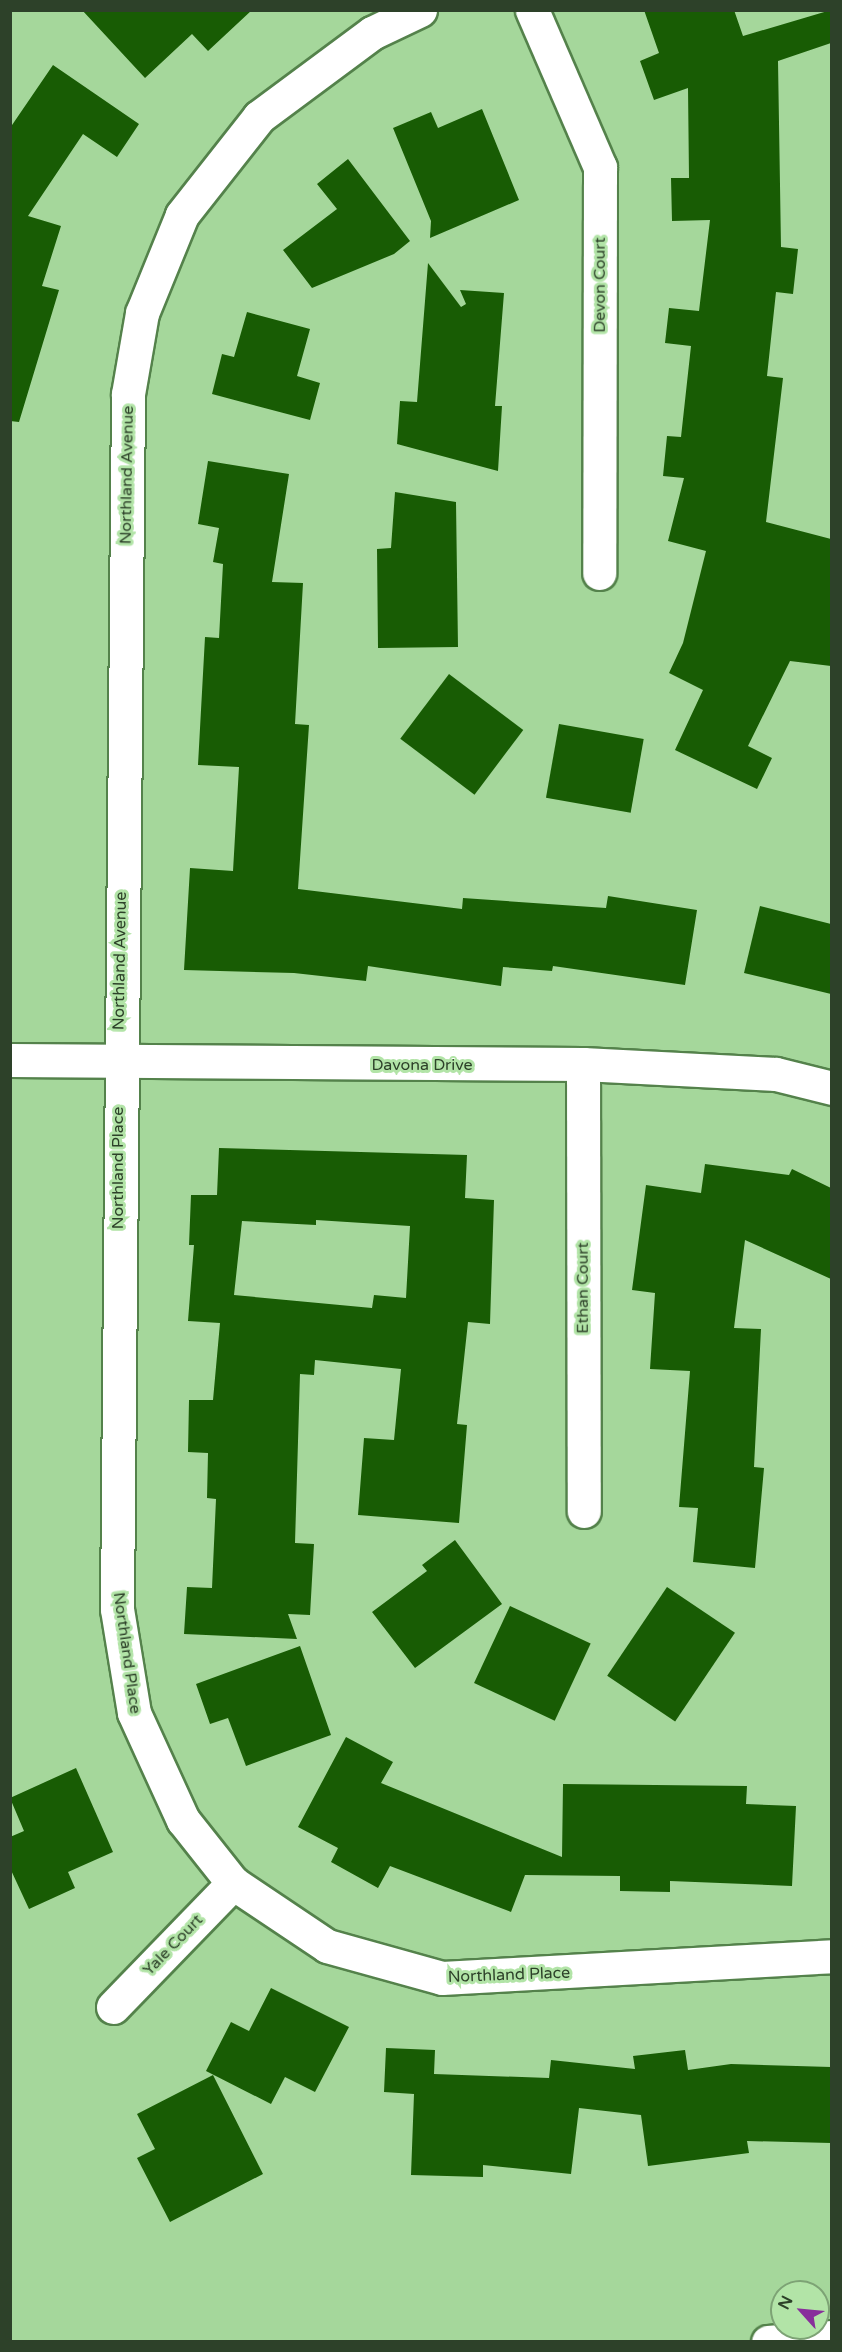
<!DOCTYPE html>
<style>
body{margin:0}
#map{position:relative;width:842px;height:2352px;overflow:hidden;background:#a5d79b;font-family:"Varela Round",sans-serif}
div>[style]{position:absolute}
.building>*{inset:0;background:#185c04;transform-origin:0 0}
.roads{filter:drop-shadow(2px 0 #54824b) drop-shadow(-2px 0 #54824b) drop-shadow(0 2px #54824b) drop-shadow(0 -2px #54824b)}
.minor>*{height:33px;margin:-16.5px;padding:0 16.5px;transform-origin:16.5px;border-radius:16.5px;background:#fff}
.highway>*{height:33px;margin:-16.5px;padding:0 16.5px;transform-origin:16.5px;border-radius:16.5px;background:#fff}
span{translate:-50% -50%;white-space:nowrap;text-align:center;line-height:1.15;-webkit-text-stroke:6px #b2e4a7;paint-order:stroke}
.street-label{font-size:16px;color:#2d4129}
.frame{position:absolute;inset:0;border:12px solid #2d4129;pointer-events:none}
.north{position:absolute;left:770px;top:2280px;width:60px;height:60px;box-sizing:border-box;background:#b2e4a7;border:2px solid #7da375;border-radius:50%;rotate:297deg;font-size:16px;font-weight:700;line-height:24px;text-align:center;color:#2d4129}
.north::after{content:'';display:block;margin:auto;width:21px;height:27px;background:#882f9b;clip-path:polygon(50% 0,100% 100%,50% 72%,0 100%)}
</style>
<div id="map">
<div class="building">
<i style="clip-path:polygon(82px 10px,252px 10px,208px 51px,192px 34px,145px 78px)"></i>
<i style="clip-path:polygon(644px 10px,734px 10px,743px 36px,831px 10px,831px 43px,778px 61px,781px 247px,798px 249px,793px 294px,776px 292px,767px 376px,783px 378px,766px 522px,831px 539px,831px 666px,790px 661px,748px 746px,772px 758px,757px 789px,675px 750px,703px 690px,669px 673px,683px 643px,706px 551px,668px 541px,684px 478px,663px 476px,667px 436px,681px 437px,691px 346px,665px 343px,669px 308px,699px 311px,710px 220px,672px 221px,671px 178px,689px 178px,688px 88px,654px 100px,640px 61px,659px 53px)"></i>
<i style="clip-path:polygon(53px 65px,139px 124px,117px 157px,83px 134px,28px 216px,61px 226px,42px 286px,59px 290px,19px 422px,10px 421px,10px 128px)"></i>
<i style="clip-path:polygon(482px 109px,519px 200px,430px 238px,431px 221px,393px 128px,431px 112px,438px 128px)"></i>
<i style="clip-path:polygon(348px 159px,410px 241px,394px 254px,312px 288px,283px 250px,337px 209px,317px 184px)"></i>
<i style="clip-path:polygon(428px 263px,461px 307px,466px 304px,460px 290px,504px 293px,495px 406px,502px 406px,498px 471px,397px 444px,400px 401px,417px 402px)"></i>
<i style="clip-path:polygon(247px 312px,310px 329px,297px 376px,320px 383px,310px 420px,212px 394px,222px 354px,234px 357px)"></i>
<i style="clip-path:polygon(208px 461px,289px 474px,272px 582px,303px 583px,295px 724px,309px 725px,298px 889px,462px 909px,463px 898px,606px 908px,608px 896px,697px 910px,685px 985px,553px 966px,552px 971px,503px 967px,501px 986px,368px 966px,366px 981px,294px 973px,184px 970px,190px 868px,233px 871px,239px 767px,198px 765px,205px 637px,219px 638px,223px 564px,213px 562px,219px 528px,198px 524px)"></i>
<i style="clip-path:polygon(395px 492px,456px 502px,458px 647px,378px 648px,377px 549px,391px 548px)"></i>
<i style="left:449px;top:674px;width:93px;height:81px;rotate:37deg"></i>
<i style="left:559px;top:724px;width:86px;height:75px;rotate:10deg"></i>
<i style="clip-path:polygon(760px 906px,831px 924px,831px 994px,744px 973px)"></i>
<i style="clip-path:polygon(evenodd,219px 1148px,467px 1155px,465px 1198px,494px 1200px,490px 1324px,468px 1322px,457px 1424px,467px 1425px,459px 1523px,358px 1515px,364px 1438px,394px 1440px,401px 1369px,315px 1360px,314px 1375px,300px 1374px,295px 1543px,314px 1544px,310px 1615px,288px 1614px,297px 1639px,184px 1634px,187px 1587px,212px 1588px,216px 1499px,207px 1498px,208px 1453px,188px 1452px,189px 1400px,213px 1400px,220px 1323px,188px 1321px,194px 1245px,189px 1245px,191px 1195px,217px 1195px,219px 1148px,316px 1220px,410px 1226px,406px 1298px,374px 1295px,372px 1308px,234px 1295px,242px 1221px,316px 1225px,316px 1220px)"></i>
<i style="clip-path:polygon(705px 1164px,789px 1175px,792px 1169px,831px 1188px,831px 1279px,745px 1240px,734px 1328px,761px 1329px,754px 1467px,764px 1468px,755px 1568px,693px 1562px,698px 1508px,679px 1507px,690px 1371px,650px 1369px,655px 1293px,632px 1290px,646px 1185px,701px 1193px)"></i>
<i style="clip-path:polygon(455px 1540px,502px 1604px,415px 1668px,372px 1612px,427px 1571px,422px 1565px)"></i>
<i style="left:667px;top:1587px;width:82px;height:107px;rotate:34deg"></i>
<i style="left:510px;top:1606px;width:89px;height:85px;rotate:25deg"></i>
<i style="clip-path:polygon(300px 1646px,331px 1735px,246px 1766px,228px 1718px,210px 1724px,196px 1684px)"></i>
<i style="clip-path:polygon(346px 1737px,393px 1762px,381px 1783px,562px 1857px,563px 1784px,747px 1786px,746px 1804px,796px 1806px,792px 1886px,670px 1881px,670px 1892px,620px 1891px,620px 1876px,525px 1875px,511px 1912px,390px 1866px,378px 1888px,331px 1862px,338px 1848px,298px 1827px)"></i>
<i style="clip-path:polygon(76px 1768px,113px 1852px,68px 1872px,75px 1888px,29px 1909px,10px 1868px,10px 1837px,24px 1831px,10px 1798px)"></i>
<i style="clip-path:polygon(271px 1988px,349px 2027px,315px 2092px,285px 2077px,271px 2104px,206px 2071px,231px 2022px,249px 2031px)"></i>
<i style="clip-path:polygon(386px 2048px,435px 2050px,434px 2074px,549px 2078px,551px 2060px,635px 2069px,633px 2056px,685px 2050px,688px 2070px,731px 2064px,831px 2067px,831px 2143px,747px 2141px,749px 2153px,648px 2166px,641px 2115px,579px 2108px,571px 2174px,483px 2165px,483px 2177px,411px 2175px,414px 2094px,384px 2092px)"></i>
<i style="clip-path:polygon(213px 2075px,263px 2174px,170px 2222px,137px 2158px,155px 2149px,137px 2114px)"></i>
</div>
<div class="roads">
<div class="minor">
<i style="left:420px;top:10px;width:53px;rotate:154.4deg"></i>
<i style="left:372px;top:33px;width:141px;rotate:143.4deg"></i>
<i style="left:259px;top:117px;width:125px;rotate:128.2deg"></i>
<i style="left:182px;top:215px;width:106px;rotate:112.2deg"></i>
<i style="left:142px;top:313px;width:82px;rotate:99.8deg"></i>
<i style="left:128px;top:394px;width:1215px;rotate:90.52deg"></i>
<i style="left:117px;top:1609px;width:105px;rotate:80.7deg"></i>
<i style="left:134px;top:1713px;width:118px;rotate:65.4deg"></i>
<i style="left:183px;top:1820px;width:80px;rotate:51.6deg"></i>
<i style="left:233px;top:1883px;width:113px;rotate:33.8deg"></i>
<i style="left:327px;top:1946px;width:119px;rotate:15.5deg"></i>
<i style="left:442px;top:1978px;width:391px;rotate:-3.2deg"></i>
<i style="left:532px;top:10px;width:171px;rotate:66.6deg"></i>
<i style="left:600px;top:167px;width:406px;rotate:90.1deg"></i>
<i style="left:10px;top:1060px;width:573px;rotate:0.4deg"></i>
<i style="left:583px;top:1064px;width:193px;rotate:3deg"></i>
<i style="left:776px;top:1074px;width:58px;rotate:14deg"></i>
<i style="left:583px;top:1064px;width:447px;rotate:89.9deg"></i>
<i style="left:113px;top:2007px;width:173px;rotate:-45.9deg"></i>
</div>
<div class="highway">
<i style="left:768px;top:2342px;width:64px;rotate:-4.5deg"></i>
</div>
</div>
<div class="street-label">
<span style="left:600px;top:285px;rotate:-90deg">Devon Court</span>
<span style="left:127px;top:475px;rotate:-89deg">Northland Avenue</span>
<span style="left:120px;top:961px;rotate:-89deg">Northland Avenue</span>
<span style="left:422px;top:1065px">Davona Drive</span>
<span style="left:118px;top:1168px;rotate:-90deg">Northland Place</span>
<span style="left:583px;top:1288px;rotate:-90deg">Ethan Court</span>
<span style="left:127px;top:1653px;rotate:82deg">Northland Place</span>
<span style="left:173px;top:1945px;rotate:-46deg">Yale Court</span>
<span style="left:509px;top:1975px;rotate:-2deg">Northland Place</span>
</div>
<div class="frame"></div>
<div class="north">N</div>
</div>
